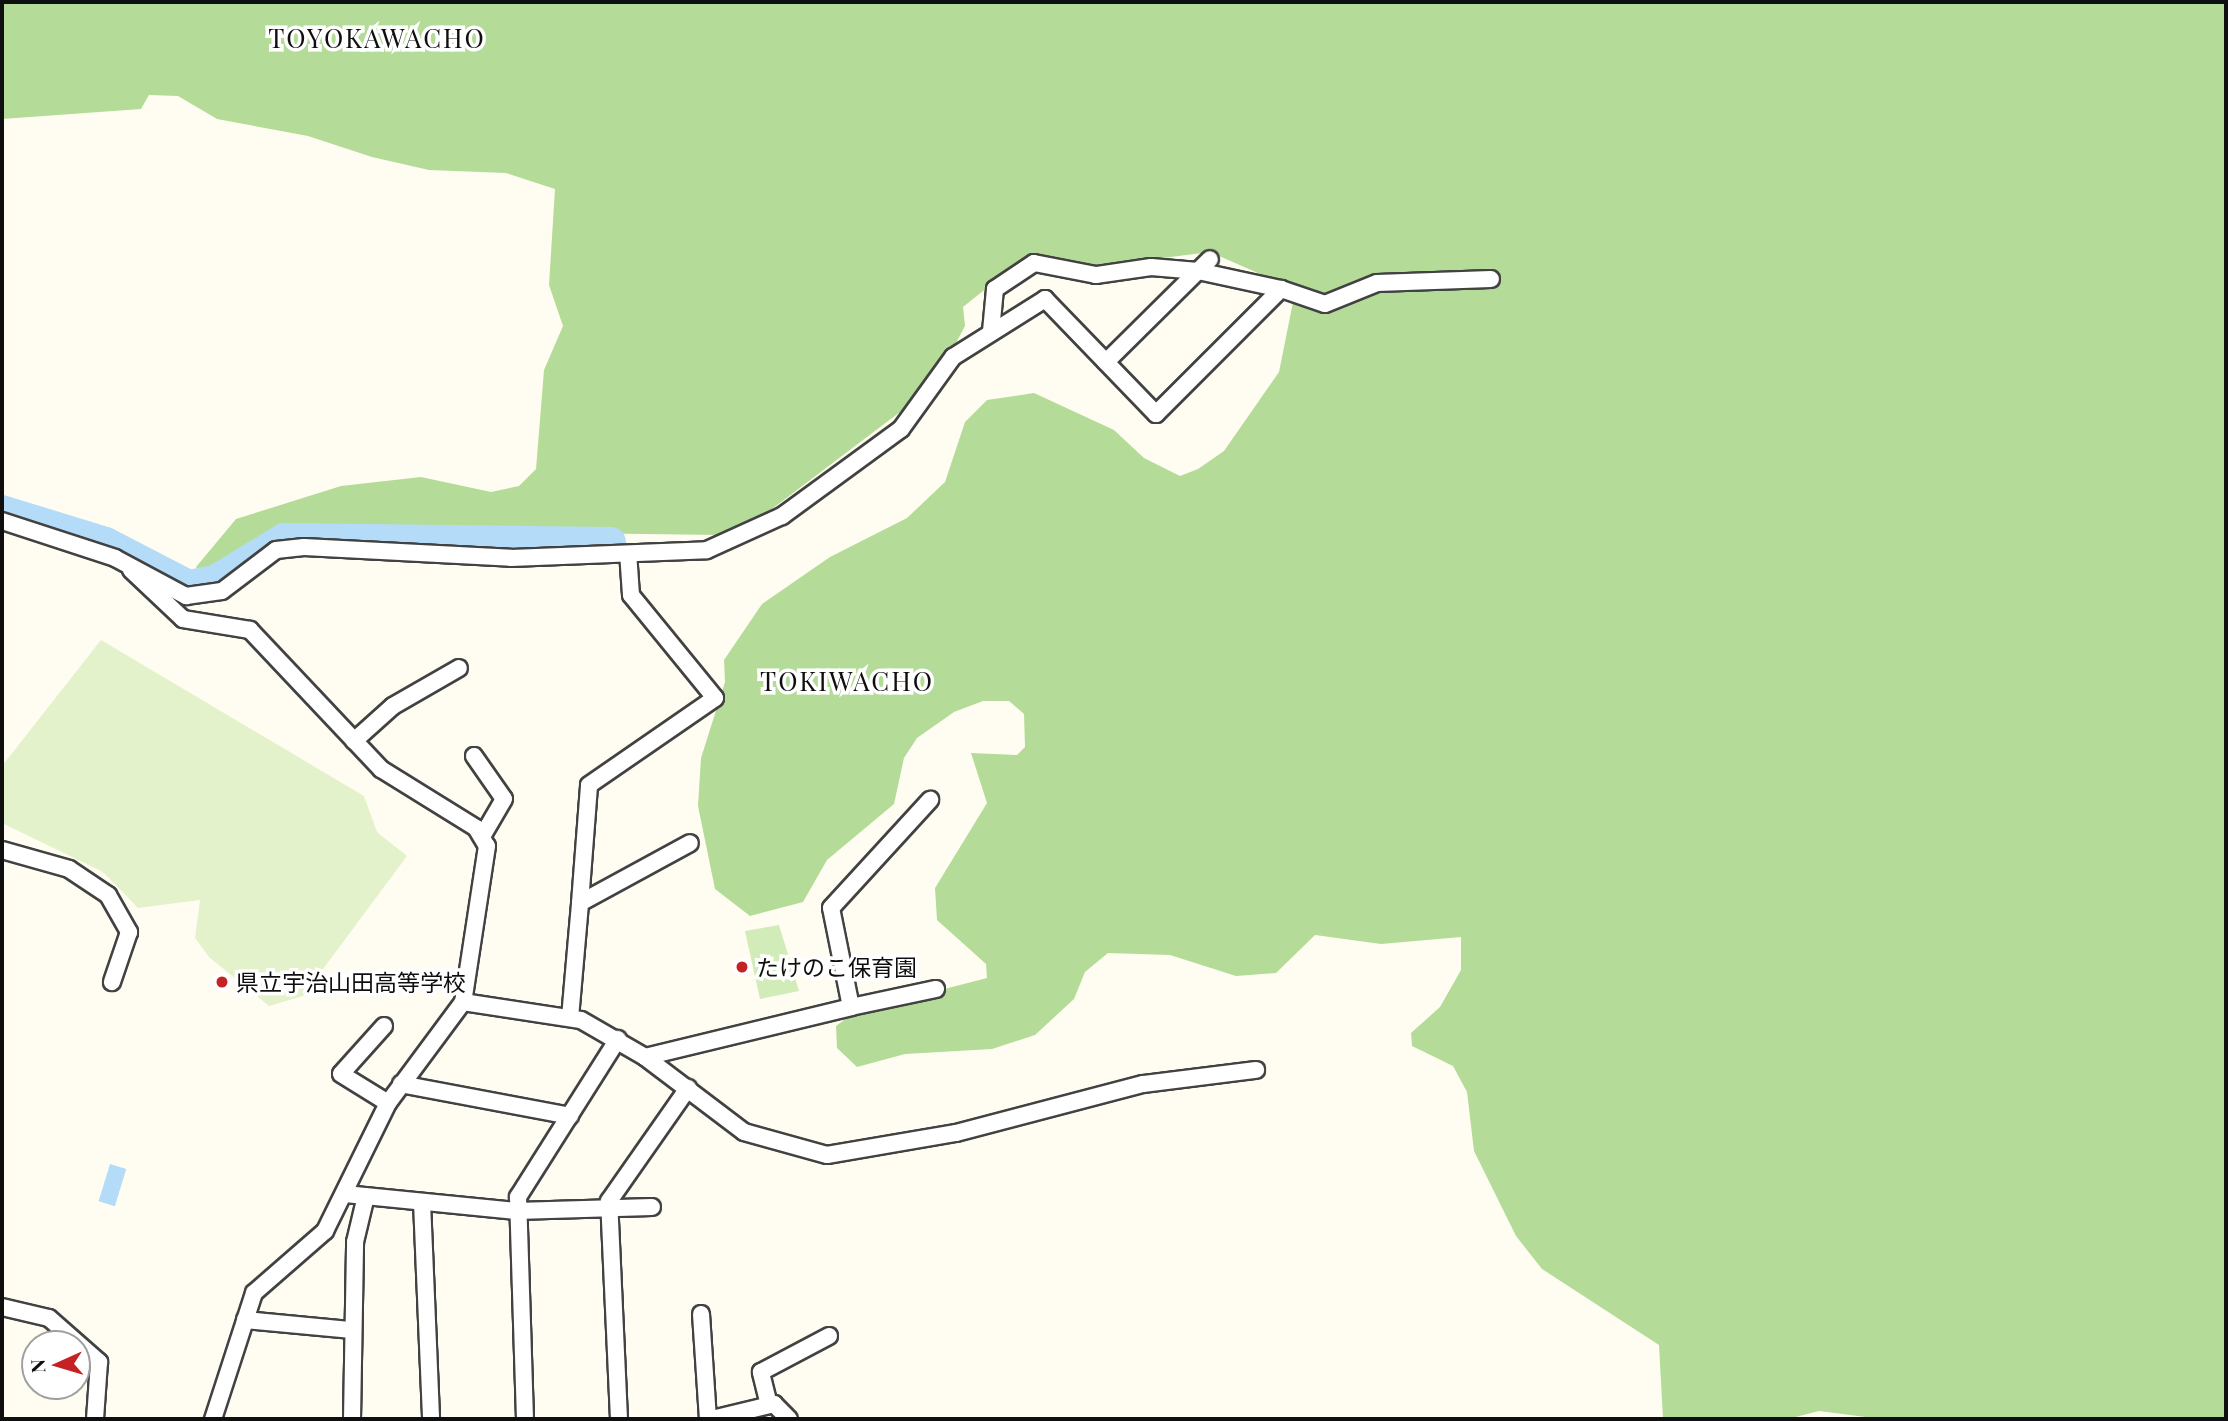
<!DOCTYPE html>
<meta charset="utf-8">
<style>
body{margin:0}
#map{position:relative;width:2228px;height:1421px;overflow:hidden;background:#fffdf1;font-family:"Playfair Display","Noto Sans JP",serif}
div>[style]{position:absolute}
.green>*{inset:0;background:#d1ebb9}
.forest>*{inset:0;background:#b4dc98}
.pitch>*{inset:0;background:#e3f2cb}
.water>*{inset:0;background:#b4dcf8;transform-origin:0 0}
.river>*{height:30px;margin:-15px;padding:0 15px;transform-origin:15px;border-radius:15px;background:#b4dcf8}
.roads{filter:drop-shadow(2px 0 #424242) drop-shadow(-2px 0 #424242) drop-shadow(0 2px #424242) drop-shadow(0 -2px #424242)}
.minor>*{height:16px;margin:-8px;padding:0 8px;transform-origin:8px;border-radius:8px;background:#fff}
.dots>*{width:19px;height:19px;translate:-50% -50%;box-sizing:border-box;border:4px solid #fff;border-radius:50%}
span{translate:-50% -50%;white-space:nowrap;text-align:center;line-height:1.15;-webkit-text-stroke:7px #fff;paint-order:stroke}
.poi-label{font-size:23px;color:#0f0f0f}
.left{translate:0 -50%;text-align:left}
.quarter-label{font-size:26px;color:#0f0f0f;letter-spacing:2px}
.frame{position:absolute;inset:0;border:4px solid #0f0f0f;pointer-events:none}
.north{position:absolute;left:21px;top:1330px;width:70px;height:70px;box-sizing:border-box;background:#fff;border:2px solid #9f9f9f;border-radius:50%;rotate:266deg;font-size:19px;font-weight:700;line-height:28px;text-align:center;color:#0f0f0f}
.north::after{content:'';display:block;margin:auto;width:24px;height:32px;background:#c42223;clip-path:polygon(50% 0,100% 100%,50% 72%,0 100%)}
</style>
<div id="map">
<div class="green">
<i style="clip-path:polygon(779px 925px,799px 991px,760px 999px,745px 931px)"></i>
</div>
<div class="forest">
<i style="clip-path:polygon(2px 2px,2226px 2px,2226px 1419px,1881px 1419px,1819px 1411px,1788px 1419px,1663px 1419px,1659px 1345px,1542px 1269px,1516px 1236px,1474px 1151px,1467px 1092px,1453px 1066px,1412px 1046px,1411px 1033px,1440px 1007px,1461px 970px,1461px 937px,1381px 944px,1315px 935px,1276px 973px,1236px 976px,1170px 955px,1108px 953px,1085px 972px,1074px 999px,1035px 1035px,992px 1049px,905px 1054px,857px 1067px,837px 1048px,836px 1026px,855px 1012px,987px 978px,986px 964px,937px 920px,935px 888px,987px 803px,971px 753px,1017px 755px,1025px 747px,1024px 714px,1009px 701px,983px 701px,954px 712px,917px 738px,904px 758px,894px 804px,827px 860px,803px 902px,750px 916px,715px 889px,698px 806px,701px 758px,725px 682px,724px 660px,762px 604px,830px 557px,907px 518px,945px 482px,965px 422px,987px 400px,1034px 393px,1114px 430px,1144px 458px,1180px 476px,1198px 469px,1224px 451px,1279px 372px,1294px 297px,1283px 284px,1210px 252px,998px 279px,963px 307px,965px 326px,956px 343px,900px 412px,764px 515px,721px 535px,330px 530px,262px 538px,199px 574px,196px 567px,236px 519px,341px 486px,421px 477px,491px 492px,519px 486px,536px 469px,544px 370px,563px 326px,549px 285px,555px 189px,506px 173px,429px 170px,372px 157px,308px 136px,217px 119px,178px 96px,149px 95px,141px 109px,2px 119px)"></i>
</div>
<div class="pitch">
<i style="clip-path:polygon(101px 640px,364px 796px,377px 832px,407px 856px,303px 996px,269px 1006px,209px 957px,195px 938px,200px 900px,138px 908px,103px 872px,2px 823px,2px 766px)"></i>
</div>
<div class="water">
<i style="left:110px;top:1164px;width:17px;height:39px;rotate:17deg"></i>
</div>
<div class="river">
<i style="left:2px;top:510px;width:109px;rotate:17.1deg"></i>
<i style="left:106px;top:542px;width:93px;rotate:27.4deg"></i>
<i style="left:189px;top:585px;width:26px;rotate:-11deg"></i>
<i style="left:215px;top:580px;width:81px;rotate:-31.3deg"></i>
<i style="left:284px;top:538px;width:327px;rotate:0.7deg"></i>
</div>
<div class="roads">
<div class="minor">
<i style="left:1281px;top:289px;width:46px;rotate:18.8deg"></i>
<i style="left:1325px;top:304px;width:56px;rotate:-22deg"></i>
<i style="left:1377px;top:283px;width:114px;rotate:-2deg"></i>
<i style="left:1106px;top:362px;width:146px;rotate:-44.7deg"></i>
<i style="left:2px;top:521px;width:119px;rotate:18.1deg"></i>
<i style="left:115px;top:558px;width:81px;rotate:28.2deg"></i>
<i style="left:186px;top:596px;width:36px;rotate:-8deg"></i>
<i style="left:222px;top:591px;width:68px;rotate:-37.2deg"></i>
<i style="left:276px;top:550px;width:28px;rotate:-6deg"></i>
<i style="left:304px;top:547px;width:207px;rotate:3deg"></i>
<i style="left:511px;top:558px;width:196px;rotate:-2.3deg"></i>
<i style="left:707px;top:550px;width:82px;rotate:-24.4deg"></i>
<i style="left:782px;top:516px;width:147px;rotate:-36.2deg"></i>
<i style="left:901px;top:429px;width:89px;rotate:-54.2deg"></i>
<i style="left:953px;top:357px;width:109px;rotate:-32.2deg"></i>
<i style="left:1045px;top:299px;width:160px;rotate:46deg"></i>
<i style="left:1156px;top:414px;width:177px;rotate:-45deg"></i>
<i style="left:1281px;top:289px;width:85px;rotate:-167.8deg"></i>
<i style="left:1198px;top:271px;width:47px;rotate:-175.1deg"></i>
<i style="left:1151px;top:267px;width:56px;rotate:171.7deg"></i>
<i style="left:1096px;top:275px;width:63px;rotate:-169deg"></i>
<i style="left:1034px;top:263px;width:47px;rotate:146.3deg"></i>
<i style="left:995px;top:289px;width:42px;rotate:95.4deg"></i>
<i style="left:131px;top:570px;width:71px;rotate:43.3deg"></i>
<i style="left:183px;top:619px;width:68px;rotate:9.3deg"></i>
<i style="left:250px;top:630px;width:191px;rotate:46.7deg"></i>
<i style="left:381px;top:769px;width:112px;rotate:31.8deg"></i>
<i style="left:476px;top:828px;width:21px;rotate:59deg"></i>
<i style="left:487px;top:846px;width:158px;rotate:98.7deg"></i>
<i style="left:463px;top:1002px;width:126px;rotate:126.6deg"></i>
<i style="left:388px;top:1103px;width:143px;rotate:116.2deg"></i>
<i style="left:325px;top:1231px;width:94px;rotate:138.9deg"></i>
<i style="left:254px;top:1293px;width:133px;rotate:108deg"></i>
<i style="left:354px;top:741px;width:52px;rotate:-41.9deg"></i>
<i style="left:393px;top:706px;width:76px;rotate:-29.9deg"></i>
<i style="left:474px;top:756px;width:52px;rotate:55.1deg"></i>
<i style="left:504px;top:799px;width:42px;rotate:120.3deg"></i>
<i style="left:2px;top:850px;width:70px;rotate:15.8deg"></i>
<i style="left:69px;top:869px;width:47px;rotate:33.7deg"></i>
<i style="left:108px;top:895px;width:43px;rotate:60.4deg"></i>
<i style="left:129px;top:932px;width:53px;rotate:108.8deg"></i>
<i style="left:580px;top:903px;width:118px;rotate:-85.6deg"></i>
<i style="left:589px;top:785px;width:153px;rotate:-34.6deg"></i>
<i style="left:715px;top:698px;width:133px;rotate:-129.2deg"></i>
<i style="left:631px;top:595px;width:39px;rotate:-94deg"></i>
<i style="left:463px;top:1002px;width:119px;rotate:8.7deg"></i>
<i style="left:581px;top:1020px;width:74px;rotate:30deg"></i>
<i style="left:645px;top:1057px;width:124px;rotate:37.1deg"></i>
<i style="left:744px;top:1132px;width:86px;rotate:15.5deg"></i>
<i style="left:827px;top:1155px;width:131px;rotate:-9.7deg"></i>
<i style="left:956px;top:1133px;width:193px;rotate:-14.7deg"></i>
<i style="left:1143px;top:1084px;width:114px;rotate:-7.1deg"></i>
<i style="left:851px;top:1007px;width:87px;rotate:-12deg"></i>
<i style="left:570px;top:1018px;width:115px;rotate:-85deg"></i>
<i style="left:580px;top:903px;width:125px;rotate:-28.6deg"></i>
<i style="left:384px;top:1026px;width:64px;rotate:131.9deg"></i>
<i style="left:341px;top:1074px;width:55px;rotate:31.7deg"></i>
<i style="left:645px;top:1057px;width:212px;rotate:-13.6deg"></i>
<i style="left:851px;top:1007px;width:101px;rotate:-101.4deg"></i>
<i style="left:831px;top:908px;width:147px;rotate:-47.5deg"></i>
<i style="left:401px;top:1084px;width:172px;rotate:10.7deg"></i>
<i style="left:345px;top:1194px;width:172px;rotate:5.7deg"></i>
<i style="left:516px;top:1211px;width:136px;rotate:-1.7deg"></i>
<i style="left:422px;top:1202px;width:217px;rotate:87.6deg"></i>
<i style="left:2px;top:1307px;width:48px;rotate:13.2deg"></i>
<i style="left:49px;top:1318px;width:67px;rotate:41.3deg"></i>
<i style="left:99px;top:1362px;width:57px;rotate:94deg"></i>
<i style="left:701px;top:1314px;width:105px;rotate:86.2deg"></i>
<i style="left:245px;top:1320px;width:105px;rotate:5.4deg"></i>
<i style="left:769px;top:1405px;width:34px;rotate:-104deg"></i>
<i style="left:761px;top:1372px;width:77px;rotate:-27.9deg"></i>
<i style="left:352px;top:1419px;width:177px;rotate:-89deg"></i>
<i style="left:355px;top:1242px;width:47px;rotate:-76.6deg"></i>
<i style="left:525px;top:1419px;width:222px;rotate:-91.8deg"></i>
<i style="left:518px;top:1197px;width:187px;rotate:-57.7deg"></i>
<i style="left:619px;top:1419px;width:218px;rotate:-92.6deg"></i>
<i style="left:609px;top:1201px;width:138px;rotate:-55deg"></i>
<i style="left:712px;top:1419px;width:64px;rotate:-13.6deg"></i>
<i style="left:774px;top:1404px;width:21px;rotate:45deg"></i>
</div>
</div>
<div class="dots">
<i style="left:742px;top:967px;background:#c42223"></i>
<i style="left:222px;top:982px;background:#c42223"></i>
</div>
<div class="poi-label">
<span class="left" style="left:756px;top:967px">たけのこ保育園</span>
<span class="left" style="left:236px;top:982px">県立宇治山田高等学校</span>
</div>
<div class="quarter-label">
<span style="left:377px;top:38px">TOYOKAWACHO</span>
<span style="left:847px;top:681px">TOKIWACHO</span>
</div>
<div class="frame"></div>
<div class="north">N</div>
</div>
